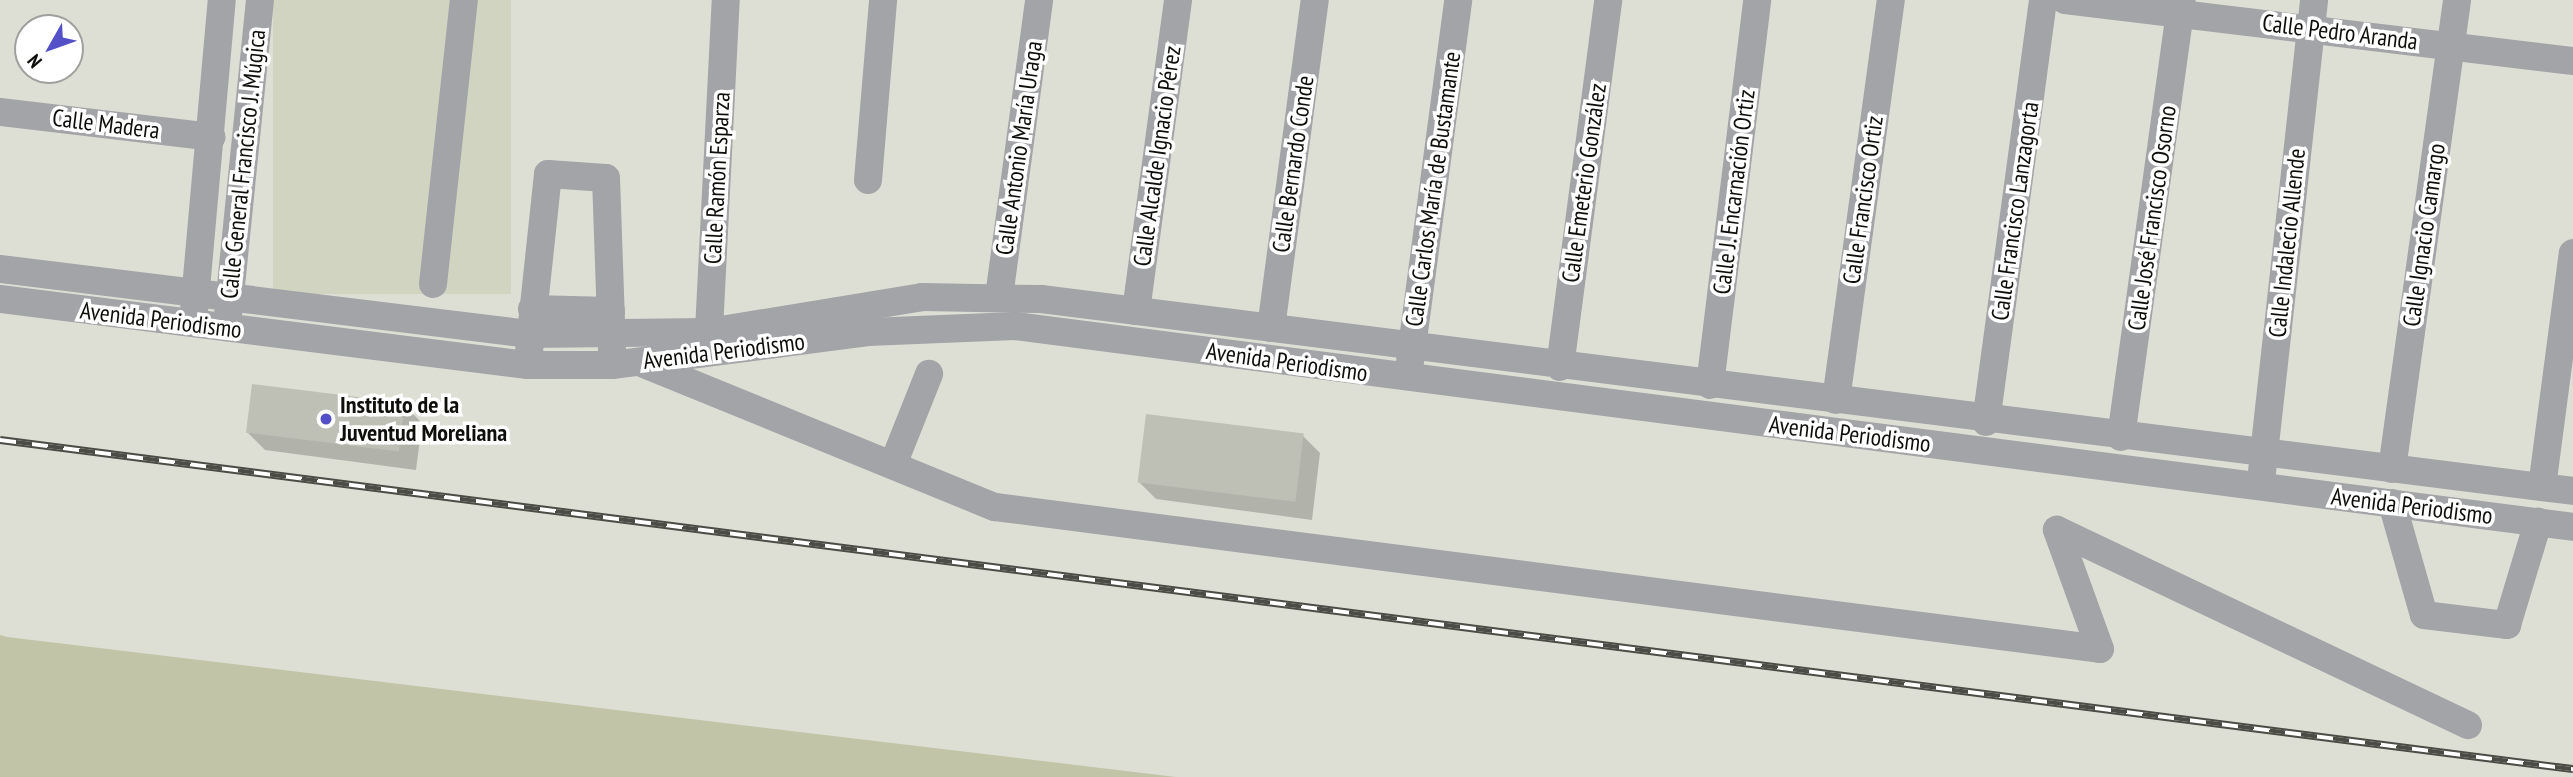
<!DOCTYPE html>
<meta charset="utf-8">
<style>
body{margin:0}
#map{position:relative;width:2573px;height:777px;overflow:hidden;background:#dedfd4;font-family:"PT Sans Narrow",sans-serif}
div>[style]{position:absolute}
.built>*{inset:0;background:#d2d4c2;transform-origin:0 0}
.green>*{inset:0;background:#c1c4a6}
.shadow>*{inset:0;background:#0003}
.building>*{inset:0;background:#bebfb5;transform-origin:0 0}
.minor>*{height:28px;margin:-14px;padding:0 14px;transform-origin:14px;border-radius:14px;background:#a3a4a8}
.rail>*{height:8px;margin-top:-4px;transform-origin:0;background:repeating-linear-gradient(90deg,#fff 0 16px,#4b4c45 0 32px);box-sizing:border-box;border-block:2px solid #4b4c45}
.dots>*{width:19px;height:19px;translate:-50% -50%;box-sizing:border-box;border:4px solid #fff;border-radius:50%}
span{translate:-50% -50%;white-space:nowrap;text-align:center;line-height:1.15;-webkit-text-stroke:7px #fff;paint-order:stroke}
.street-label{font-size:24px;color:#0e0e0a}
.poi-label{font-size:24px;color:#0e0e0a;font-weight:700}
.left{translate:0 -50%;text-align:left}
.north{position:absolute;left:14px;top:14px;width:70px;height:70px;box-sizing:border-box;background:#fff;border:2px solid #9f9f9d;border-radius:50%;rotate:230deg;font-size:19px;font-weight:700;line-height:28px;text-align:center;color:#0e0e0a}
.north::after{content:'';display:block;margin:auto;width:24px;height:32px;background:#5451c8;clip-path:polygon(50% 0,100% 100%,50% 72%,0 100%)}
</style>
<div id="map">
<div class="built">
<i style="left:273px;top:0;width:238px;height:294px"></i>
</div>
<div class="green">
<i style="clip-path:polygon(0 635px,7px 637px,1176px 777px,0 777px)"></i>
</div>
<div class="shadow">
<i style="clip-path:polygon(405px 406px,422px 423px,416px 470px,265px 450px,248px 433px)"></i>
<i style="clip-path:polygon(1303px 436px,1320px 453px,1312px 520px,1156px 499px,1139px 482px)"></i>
</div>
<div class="building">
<i style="left:252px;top:384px;width:154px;height:49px;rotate:7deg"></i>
<i style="left:1146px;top:414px;width:159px;height:69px;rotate:7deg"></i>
</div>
<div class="minor">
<i style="left:2065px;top:0;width:512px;rotate:6.85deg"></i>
<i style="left:0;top:112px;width:213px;rotate:6.7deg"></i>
<i style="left:868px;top:180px;width:181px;rotate:-85.2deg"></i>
<i style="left:0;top:269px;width:533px;rotate:7.01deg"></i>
<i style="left:529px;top:334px;width:180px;rotate:-0.6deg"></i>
<i style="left:709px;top:332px;width:216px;rotate:-9.3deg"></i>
<i style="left:922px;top:297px;width:119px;rotate:1deg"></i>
<i style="left:1041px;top:299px;width:1544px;rotate:7.14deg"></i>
<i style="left:433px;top:284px;width:286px;rotate:-83.8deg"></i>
<i style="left:999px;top:297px;width:300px;rotate:-82.3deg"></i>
<i style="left:0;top:299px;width:532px;rotate:7.13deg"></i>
<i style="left:528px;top:365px;width:84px"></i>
<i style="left:612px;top:365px;width:258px;rotate:-7.3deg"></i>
<i style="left:868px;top:332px;width:147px;rotate:-2.3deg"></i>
<i style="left:1015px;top:326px;width:1571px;rotate:7.35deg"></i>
<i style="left:532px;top:309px;width:79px;rotate:1.5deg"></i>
<i style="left:194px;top:311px;width:312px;rotate:-84.9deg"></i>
<i style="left:1136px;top:311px;width:314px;rotate:-82.3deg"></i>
<i style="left:228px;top:315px;width:317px;rotate:-84.2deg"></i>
<i style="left:1271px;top:328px;width:331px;rotate:-82.4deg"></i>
<i style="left:708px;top:350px;width:350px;rotate:-87.1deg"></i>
<i style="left:529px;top:352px;width:179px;rotate:-83.9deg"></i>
<i style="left:548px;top:174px;width:58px;rotate:3.9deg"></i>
<i style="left:606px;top:178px;width:173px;rotate:88deg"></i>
<i style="left:1410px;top:362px;width:365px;rotate:-82.4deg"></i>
<i style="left:644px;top:364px;width:379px;rotate:22.2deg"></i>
<i style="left:995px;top:507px;width:1114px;rotate:7.32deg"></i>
<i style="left:2100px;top:649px;width:127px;rotate:-109.9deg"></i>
<i style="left:2057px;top:530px;width:455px;rotate:25.4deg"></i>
<i style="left:1560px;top:367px;width:370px;rotate:-82.5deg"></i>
<i style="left:1710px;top:385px;width:388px;rotate:-83deg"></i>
<i style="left:1836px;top:400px;width:404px;rotate:-82.2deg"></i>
<i style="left:1986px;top:422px;width:426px;rotate:-82.3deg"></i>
<i style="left:2121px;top:437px;width:441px;rotate:-82.1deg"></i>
<i style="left:894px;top:462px;width:95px;rotate:-68.3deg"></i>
<i style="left:2392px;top:469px;width:473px;rotate:-82.1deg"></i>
<i style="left:2262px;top:472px;width:475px;rotate:-83.7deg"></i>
<i style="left:2542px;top:487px;width:236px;rotate:-82.5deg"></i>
<i style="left:2392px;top:503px;width:116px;rotate:74.1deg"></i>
<i style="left:2424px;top:615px;width:84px;rotate:6.9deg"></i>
<i style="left:2507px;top:625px;width:108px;rotate:-73.2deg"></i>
</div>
<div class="rail">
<i style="left:0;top:440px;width:2594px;rotate:7.29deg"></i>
</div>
<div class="dots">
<i style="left:326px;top:419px;background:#5451c8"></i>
</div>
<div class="street-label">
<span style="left:2340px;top:32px;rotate:7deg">Calle Pedro Aranda</span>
<span style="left:106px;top:124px;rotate:7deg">Calle Madera</span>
<span style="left:1019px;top:148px;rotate:-82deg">Calle Antonio María Uraga</span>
<span style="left:1157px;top:156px;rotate:-82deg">Calle Alcalde Ignacio Pérez</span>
<span style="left:243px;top:164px;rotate:-84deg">Calle General Francisco J. Múgica</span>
<span style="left:1293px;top:164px;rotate:-82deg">Calle Bernardo Conde</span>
<span style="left:717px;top:178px;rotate:-87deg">Calle Ramón Esparza</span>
<span style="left:1584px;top:183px;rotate:-82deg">Calle Emeterio González</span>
<span style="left:1433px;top:189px;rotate:-82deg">Calle Carlos María de Bustamante</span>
<span style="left:1734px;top:192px;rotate:-83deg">Calle J. Encarnación Ortiz</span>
<span style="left:1863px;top:200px;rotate:-82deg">Calle Francisco Ortiz</span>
<span style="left:2015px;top:211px;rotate:-82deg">Calle Francisco Lanzagorta</span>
<span style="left:2152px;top:218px;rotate:-82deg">Calle José Francisco Osorno</span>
<span style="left:2424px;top:235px;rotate:-82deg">Calle Ignacio Camargo</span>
<span style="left:2287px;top:243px;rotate:-84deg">Calle Indalecio Allende</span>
<span style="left:161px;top:320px;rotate:7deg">Avenida Periodismo</span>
<span style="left:724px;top:351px;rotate:-7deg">Avenida Periodismo</span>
<span style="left:1287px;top:362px;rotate:8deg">Avenida Periodismo</span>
<span style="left:1850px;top:434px;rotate:7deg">Avenida Periodismo</span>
<span style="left:2412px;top:506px;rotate:7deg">Avenida Periodismo</span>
</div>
<div class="poi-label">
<span class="left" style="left:340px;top:419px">Instituto de la<br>Juventud Moreliana</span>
</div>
<div class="north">N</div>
</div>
